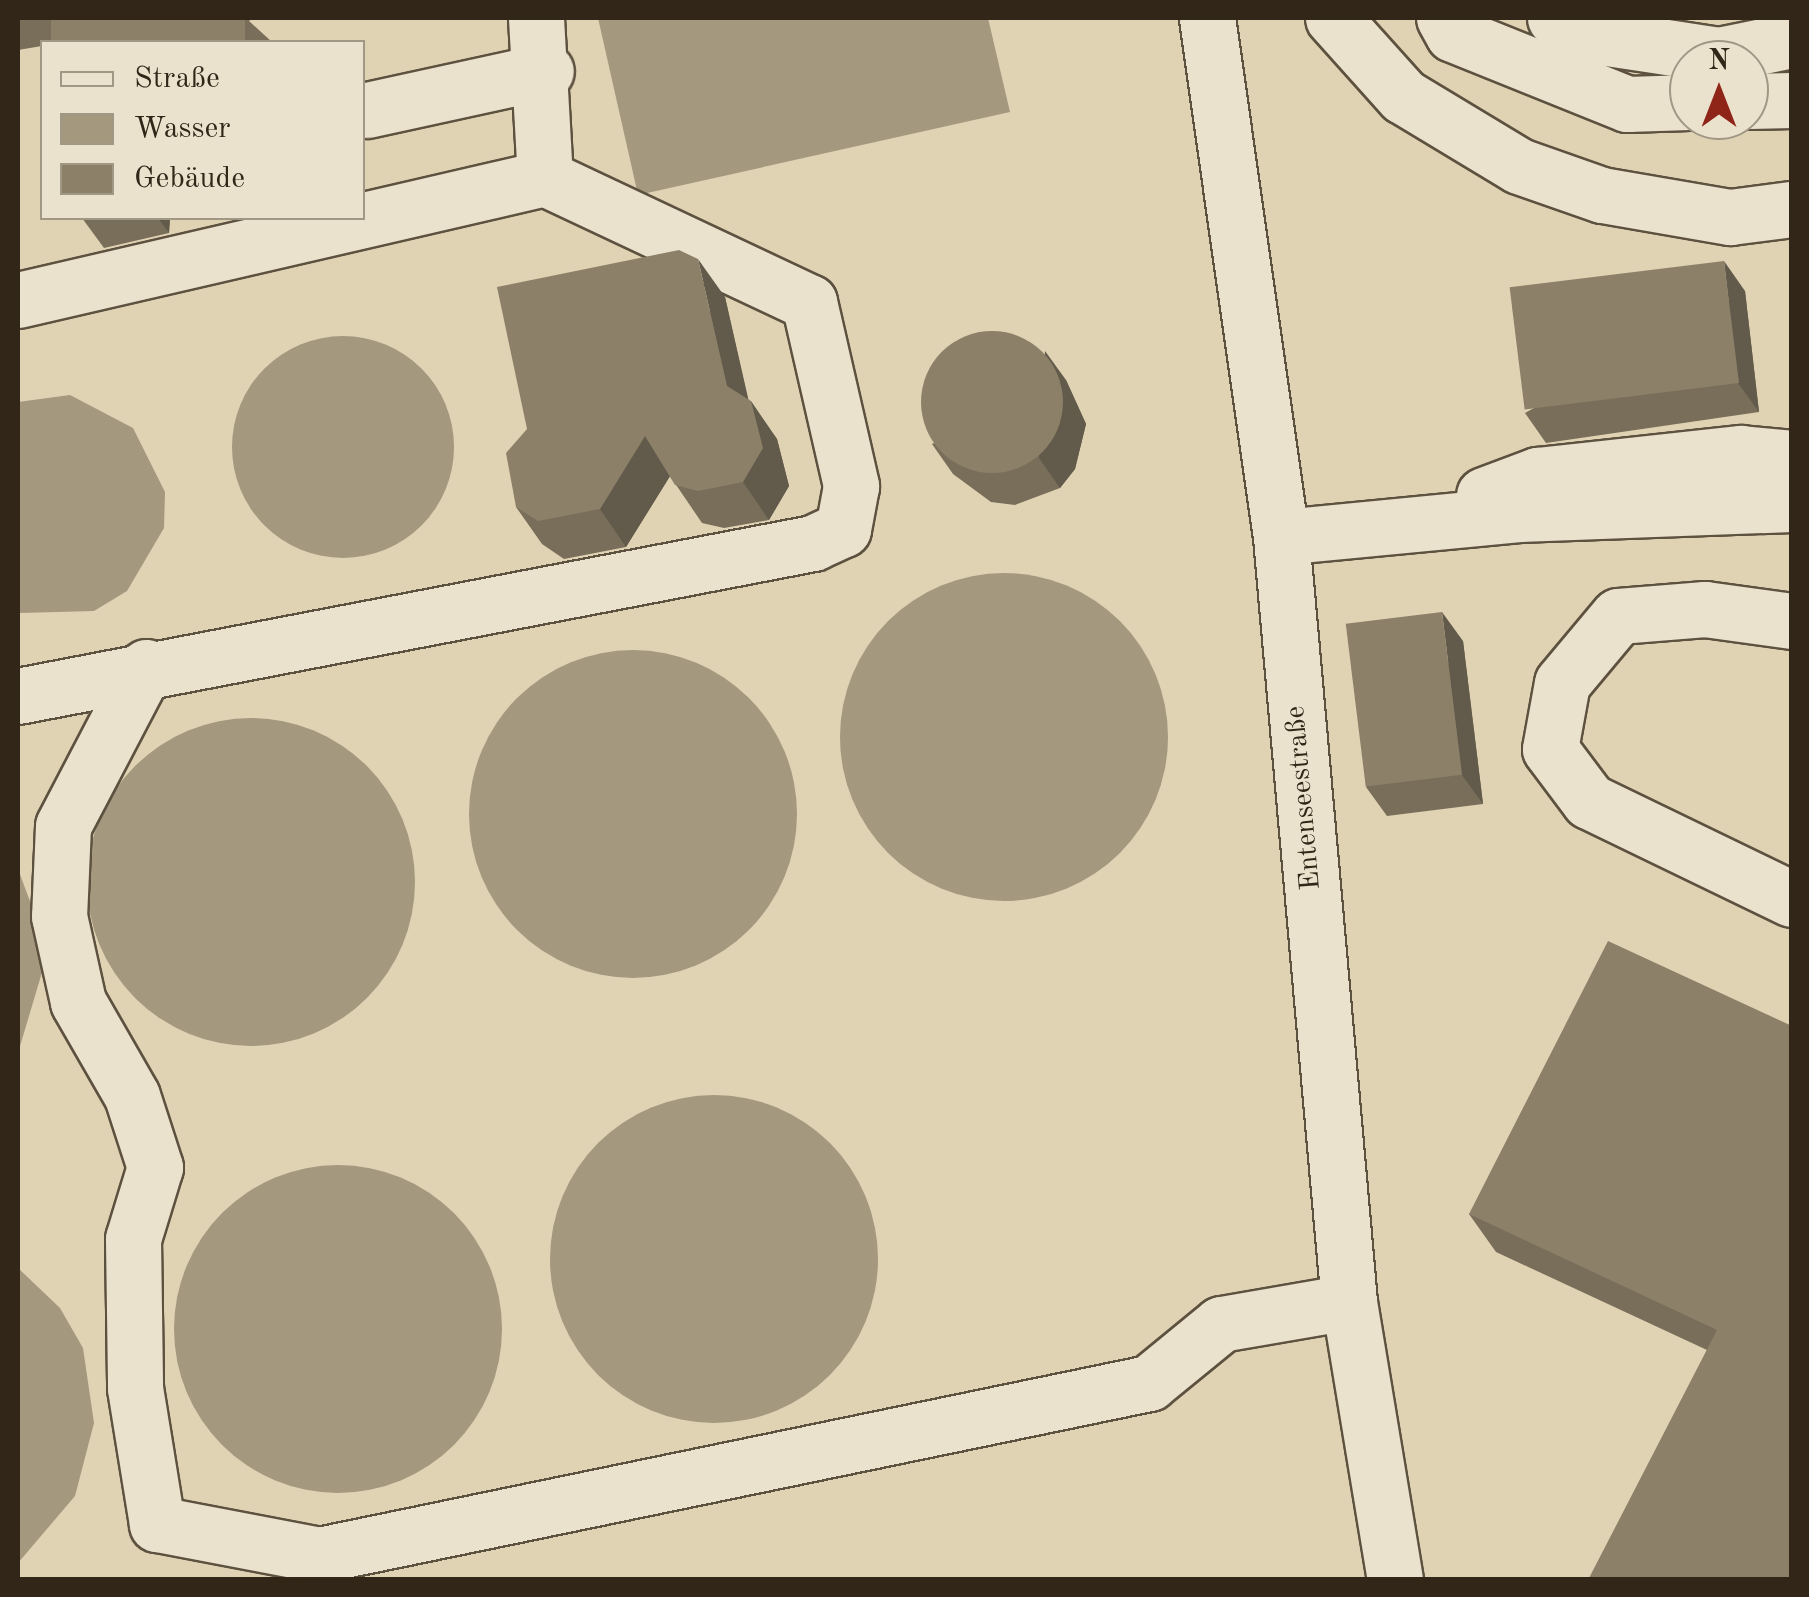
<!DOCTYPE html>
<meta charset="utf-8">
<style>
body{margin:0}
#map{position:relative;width:1809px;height:1597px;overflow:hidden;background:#e0d3b4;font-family:"Old Standard TT",serif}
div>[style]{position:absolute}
.water>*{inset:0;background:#a4987f}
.round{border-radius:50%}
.roads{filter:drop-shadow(2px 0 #5d513f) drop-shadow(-2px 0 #5d513f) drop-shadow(0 2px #5d513f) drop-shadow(0 -2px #5d513f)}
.minor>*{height:55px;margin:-27.5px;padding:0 27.5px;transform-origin:27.5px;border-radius:27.5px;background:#ebe2ce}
.wall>*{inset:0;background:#786e5a}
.shaded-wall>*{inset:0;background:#625a4a}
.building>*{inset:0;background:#8c8069;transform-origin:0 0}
span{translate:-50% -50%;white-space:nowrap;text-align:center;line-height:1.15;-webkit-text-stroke:8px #ebe2ce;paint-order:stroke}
.street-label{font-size:28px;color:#312618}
.frame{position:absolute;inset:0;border:20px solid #312618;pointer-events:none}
.legend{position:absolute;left:40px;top:40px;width:325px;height:180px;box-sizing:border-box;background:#ebe2ce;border:2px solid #a19785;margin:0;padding:12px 18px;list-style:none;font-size:30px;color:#312618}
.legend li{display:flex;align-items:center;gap:20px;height:50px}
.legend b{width:50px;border:2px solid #a19785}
.north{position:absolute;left:1669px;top:40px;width:100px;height:100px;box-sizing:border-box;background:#ebe2ce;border:2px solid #a19785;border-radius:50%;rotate:0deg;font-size:28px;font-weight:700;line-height:40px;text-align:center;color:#312618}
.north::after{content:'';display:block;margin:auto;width:35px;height:45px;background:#8f2418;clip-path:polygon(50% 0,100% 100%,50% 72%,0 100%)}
</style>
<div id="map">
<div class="water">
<i style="clip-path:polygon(598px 18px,988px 18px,1010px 112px,638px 195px)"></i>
<i class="round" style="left:232px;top:336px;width:222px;height:222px"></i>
<i style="clip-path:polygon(70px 395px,133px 428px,165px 492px,164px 528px,127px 591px,94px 611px,20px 613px,18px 402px)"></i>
<i class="round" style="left:840px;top:573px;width:328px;height:328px"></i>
<i class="round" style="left:469px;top:650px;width:328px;height:328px"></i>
<i class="round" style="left:87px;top:718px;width:328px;height:328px"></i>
<i style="clip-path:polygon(18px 869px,41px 931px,43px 969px,18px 1053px)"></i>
<i class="round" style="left:550px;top:1095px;width:328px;height:328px"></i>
<i class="round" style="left:174px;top:1165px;width:328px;height:328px"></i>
<i style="clip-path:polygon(18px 1268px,60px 1308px,83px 1348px,94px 1423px,75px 1496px,18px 1563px)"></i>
</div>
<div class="roads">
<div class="minor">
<i style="left:536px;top:18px;width:160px;rotate:86.8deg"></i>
<i style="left:1207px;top:18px;width:524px;rotate:81.89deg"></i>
<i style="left:1281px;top:537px;width:768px;rotate:84.92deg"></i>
<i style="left:1349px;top:1302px;width:282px;rotate:80.6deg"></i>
<i style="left:1333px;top:18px;width:105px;rotate:48.1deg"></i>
<i style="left:1403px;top:96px;width:135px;rotate:31.1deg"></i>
<i style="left:1519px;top:166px;width:88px;rotate:19.3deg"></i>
<i style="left:1602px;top:195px;width:130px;rotate:9.8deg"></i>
<i style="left:1730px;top:217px;width:63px;rotate:-7.4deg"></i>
<i style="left:1444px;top:18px;width:18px;rotate:61deg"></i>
<i style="left:1453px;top:34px;width:188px;rotate:21.9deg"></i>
<i style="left:1627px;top:104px;width:62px;rotate:-1.8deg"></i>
<i style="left:1555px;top:18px;width:43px;rotate:24.8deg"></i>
<i style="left:1594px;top:36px;width:126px;rotate:8.6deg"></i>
<i style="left:1719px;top:55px;width:75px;rotate:-11.6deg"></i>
<i style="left:1749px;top:101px;width:43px;rotate:-1.3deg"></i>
<i style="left:367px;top:110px;width:183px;rotate:-12.3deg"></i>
<i style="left:18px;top:300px;width:541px;rotate:-13.03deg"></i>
<i style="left:545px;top:178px;width:292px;rotate:25.2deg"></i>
<i style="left:809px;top:302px;width:189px;rotate:77.1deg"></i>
<i style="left:851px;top:486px;width:44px;rotate:100.5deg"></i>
<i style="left:843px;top:529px;width:33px;rotate:155deg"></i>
<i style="left:813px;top:543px;width:810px;rotate:169.11deg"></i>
<i style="left:1484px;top:495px;width:57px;rotate:-20.7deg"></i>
<i style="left:1537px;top:475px;width:205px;rotate:-6.2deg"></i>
<i style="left:1741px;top:453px;width:51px;rotate:5.6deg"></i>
<i style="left:1281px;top:537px;width:239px;rotate:-5.5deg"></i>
<i style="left:1519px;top:514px;width:273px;rotate:-2.1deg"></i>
<i style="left:1792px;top:621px;width:88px;rotate:-172.1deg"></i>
<i style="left:1705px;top:609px;width:87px;rotate:175.4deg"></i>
<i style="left:1618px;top:616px;width:87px;rotate:129.9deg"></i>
<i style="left:1562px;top:683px;width:67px;rotate:100.3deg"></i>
<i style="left:1550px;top:749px;width:65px;rotate:53.1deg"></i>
<i style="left:1589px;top:801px;width:225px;rotate:25.8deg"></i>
<i style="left:146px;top:667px;width:179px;rotate:117.6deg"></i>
<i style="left:63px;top:826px;width:90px;rotate:92.5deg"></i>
<i style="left:59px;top:916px;width:88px;rotate:77.5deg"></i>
<i style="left:78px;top:1002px;width:108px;rotate:60.1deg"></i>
<i style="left:132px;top:1096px;width:75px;rotate:72.1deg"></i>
<i style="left:155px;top:1167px;width:75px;rotate:107deg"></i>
<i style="left:133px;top:1239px;width:149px;rotate:89.2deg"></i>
<i style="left:135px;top:1388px;width:138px;rotate:80.8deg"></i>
<i style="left:157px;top:1524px;width:165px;rotate:10.8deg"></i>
<i style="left:319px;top:1555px;width:848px;rotate:-11.71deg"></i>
<i style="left:1149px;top:1383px;width:93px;rotate:-39.3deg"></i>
<i style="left:1221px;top:1324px;width:130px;rotate:-9.8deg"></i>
</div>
</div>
<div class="wall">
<i style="clip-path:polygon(18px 18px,253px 18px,249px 21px,272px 42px,42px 42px,42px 46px,18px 50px)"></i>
<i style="clip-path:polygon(82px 218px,170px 218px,169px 233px,104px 248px)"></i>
<i style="clip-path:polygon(1745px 291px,1759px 412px,1546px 443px,1525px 413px)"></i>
<i style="clip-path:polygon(725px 297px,748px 400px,777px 439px,789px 486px,769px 520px,724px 528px,702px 523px,670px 476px,626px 547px,564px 559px,542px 544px,516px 507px)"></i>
<i style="clip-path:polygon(1066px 380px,1086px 424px,1075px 469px,1060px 488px,1015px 505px,991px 502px,953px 474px,932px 444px)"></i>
<i style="clip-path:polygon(1463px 641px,1483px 804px,1387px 816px,1366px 787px)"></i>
<i style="clip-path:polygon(1792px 1026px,1792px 1580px,1707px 1350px,1496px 1252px,1469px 1214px)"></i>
</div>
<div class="shaded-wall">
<i style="clip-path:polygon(158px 218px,170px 218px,169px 233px)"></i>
<i style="clip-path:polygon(698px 259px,725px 297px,754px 424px,727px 386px)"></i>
<i style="clip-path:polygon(1724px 261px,1745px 291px,1759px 412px,1738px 383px)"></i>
<i style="clip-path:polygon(1045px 351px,1066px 380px,1086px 424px,1075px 469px,1060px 488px,1039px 458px)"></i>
<i style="clip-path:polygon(751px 401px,777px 439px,789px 486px,769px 520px,743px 482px)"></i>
<i style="clip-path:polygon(645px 436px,672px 473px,626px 547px,600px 509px)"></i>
<i style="clip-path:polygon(1442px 612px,1463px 641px,1483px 804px,1462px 775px)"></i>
</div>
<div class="building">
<i style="left:51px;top:18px;width:194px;height:24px"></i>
<i style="clip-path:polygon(679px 250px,698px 259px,727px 386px,751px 401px,763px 448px,743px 482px,698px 491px,675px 485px,645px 436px,600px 509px,538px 521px,516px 507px,506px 453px,527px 429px,497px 287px)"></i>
<i style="left:1724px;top:261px;width:123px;height:216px;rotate:83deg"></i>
<i class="round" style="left:921px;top:331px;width:142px;height:142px"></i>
<i style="left:1442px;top:612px;width:164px;height:97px;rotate:83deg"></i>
<i style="clip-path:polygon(1608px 941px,1792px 1026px,1792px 1580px,1588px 1580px,1717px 1330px,1469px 1214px)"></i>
</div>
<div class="street-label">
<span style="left:1304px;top:798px;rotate:-95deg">Entenseestraße</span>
</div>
<div class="frame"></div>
<ul class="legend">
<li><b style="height:12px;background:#ebe2ce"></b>Straße</li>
<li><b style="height:28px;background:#a4987f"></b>Wasser</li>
<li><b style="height:28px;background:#8c8069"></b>Gebäude</li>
</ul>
<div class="north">N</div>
</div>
